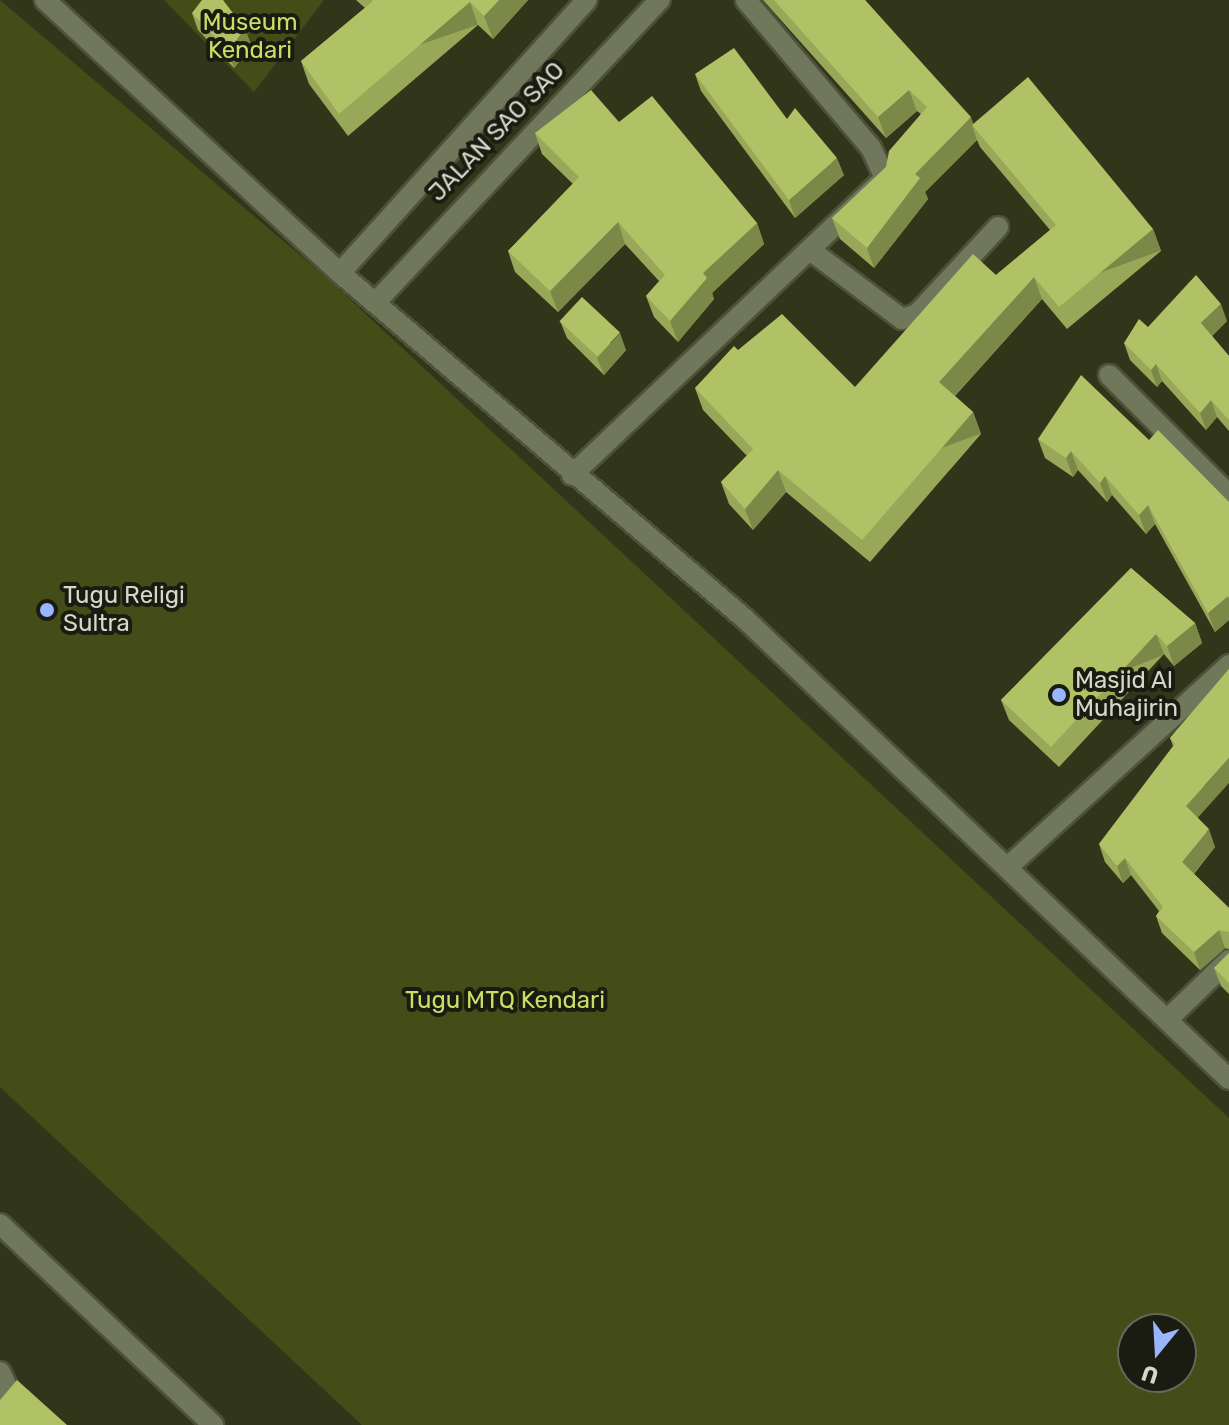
<!DOCTYPE html>
<style>
body{margin:0}
#map{position:relative;width:1229px;height:1425px;overflow:hidden;background:#31361b;font-family:Rubik,sans-serif}
div>[style]{position:absolute}
.green>*{inset:0;background:#444d17}
.roads{filter:drop-shadow(2px 0 #4d523b) drop-shadow(-2px 0 #4d523b) drop-shadow(0 2px #4d523b) drop-shadow(0 -2px #4d523b)}
.minor>*{height:20px;margin:-10px;padding:0 10px;transform-origin:10px;border-radius:10px;background:#71775a}
.wall>*{inset:0;background:#98a758}
.shaded-wall>*{inset:0;background:#7c8847;transform-origin:0 0}
.building>*{inset:0;background:#b1c266;transform-origin:0 0}
.dots>*{width:22px;height:22px;translate:-50% -50%;box-sizing:border-box;border:4px solid #1a1c11;border-radius:50%}
span{translate:-50% -50%;white-space:nowrap;text-align:center;line-height:1.15;-webkit-text-stroke:8px #1a1c11;paint-order:stroke}
.park-label{font-size:24px;color:#c9de65}
.street-label{font-size:24px;color:#d4d8c8}
.poi-label{font-size:24px;color:#d4d8c8}
.left{translate:0 -50%;text-align:left}
.north{position:absolute;left:1117px;top:1313px;width:80px;height:80px;box-sizing:border-box;background:#1a1c11;border:2px solid #64675a;border-radius:50%;rotate:198deg;font-size:22px;font-weight:700;line-height:32px;text-align:center;color:#d4d8c8}
.north::after{content:'';display:block;margin:auto;width:28px;height:36px;background:#99b5fd;clip-path:polygon(50% 0,100% 100%,50% 72%,0 100%)}
</style>
<div id="map">
<div class="green">
<i style="clip-path:polygon(evenodd,0 0,327px 278px,1229px 1118px,1229px 1425px,362px 1425px,0 1087px,0 0,1181px 1329px,1181px 1377px,1133px 1377px,1133px 1329px,1181px 1329px)"></i>
<i style="clip-path:polygon(164px 0,324px 0,254px 92px)"></i>
</div>
<div class="roads">
<div class="minor">
<i style="left:45px;top:0;width:402px;rotate:42.8deg"></i>
<i style="left:340px;top:273px;width:531px;rotate:40.5deg"></i>
<i style="left:744px;top:618px;width:669px;rotate:43.55deg"></i>
<i style="left:810px;top:250px;width:115px;rotate:36.9deg"></i>
<i style="left:902px;top:319px;width:16px;rotate:-18deg"></i>
<i style="left:917px;top:314px;width:119px;rotate:-47deg"></i>
<i style="left:340px;top:273px;width:368px;rotate:-47.9deg"></i>
<i style="left:375px;top:303px;width:416px;rotate:-46.8deg"></i>
<i style="left:1109px;top:375px;width:170px;rotate:45deg"></i>
<i style="left:572px;top:475px;width:431px;rotate:-43.5deg"></i>
<i style="left:885px;top:178px;width:33px;rotate:-115deg"></i>
<i style="left:871px;top:148px;width:194px;rotate:-130.2deg"></i>
<i style="left:1009px;top:866px;width:298px;rotate:-42.4deg"></i>
<i style="left:1167px;top:1020px;width:86px;rotate:-44.1deg"></i>
<i style="left:0;top:1224px;width:293px;rotate:43.3deg"></i>
<i style="left:0;top:1372px;width:25px;rotate:64deg"></i>
<i style="left:11px;top:1395px;width:30px;rotate:111deg"></i>
</div>
</div>
<div class="wall">
<i style="clip-path:polygon(356px 0,528px 0,493px 39px,478px 25px,348px 136px,309px 84px,301px 61px,365px 8px)"></i>
<i style="clip-path:polygon(763px 0,865px 0,973px 124px,1153px 229px,1161px 251px,1067px 329px,1042px 299px,955px 396px,973px 412px,981px 434px,870px 562px,786px 492px,753px 530px,729px 504px,721px 482px,747px 456px,703px 410px,695px 388px,738px 350px,855px 387px,996px 275px,1050px 230px,980px 147px,977px 140px,925px 192px,928px 199px,874px 268px,840px 239px,832px 218px,886px 167px,921px 114px,917px 111px,886px 138px)"></i>
<i style="clip-path:polygon(192px 13px,252px 46px,234px 68px,198px 30px)"></i>
<i style="clip-path:polygon(695px 74px,787px 119px,844px 175px,795px 218px,701px 91px)"></i>
<i style="clip-path:polygon(619px 122px,757px 223px,764px 244px,712px 293px,714px 299px,678px 342px,654px 317px,646px 296px,659px 281px,625px 244px,558px 312px,515px 272px,508px 251px,573px 184px,542px 154px,535px 133px)"></i>
<i style="clip-path:polygon(560px 321px,626px 350px,604px 375px,567px 338px)"></i>
<i style="clip-path:polygon(1227px 321px,1212px 336px,1229px 356px,1229px 431px,1217px 417px,1206px 430px,1162px 381px,1157px 387px,1130px 360px,1124px 343px)"></i>
<i style="clip-path:polygon(1038px 439px,1149px 440px,1229px 502px,1229px 620px,1215px 632px,1155px 524px,1146px 534px,1112px 495px,1107px 502px,1078px 470px,1073px 477px,1045px 458px)"></i>
<i style="clip-path:polygon(1131px 568px,1195px 623px,1202px 643px,1174px 666px,1164px 654px,1059px 767px,1009px 720px,1001px 700px)"></i>
<i style="clip-path:polygon(1229px 669px,1198px 818px,1215px 847px,1194px 874px,1229px 908px,1229px 949px,1225px 948px,1200px 970px,1162px 933px,1156px 916px,1159px 911px,1131px 875px,1123px 883px,1105px 862px,1099px 844px,1173px 746px,1170px 738px)"></i>
<i style="clip-path:polygon(1229px 953px,1229px 994px,1221px 986px,1214px 968px)"></i>
</div>
<div class="shaded-wall">
<i style="clip-path:polygon(499px 0,528px 0,493px 39px,484px 16px)"></i>
<i style="left:470px;top:2px;width:24px;height:172px;rotate:71deg"></i>
<i style="clip-path:polygon(245px 29px,252px 46px,234px 68px,228px 51px)"></i>
<i style="clip-path:polygon(909px 90px,917px 111px,886px 138px,878px 117px)"></i>
<i style="clip-path:polygon(971px 117px,975px 129px,972px 125px,977px 140px,925px 192px,928px 199px,874px 268px,867px 248px,915px 174px)"></i>
<i style="clip-path:polygon(837px 158px,844px 175px,795px 218px,789px 200px)"></i>
<i style="clip-path:polygon(618px 222px,625px 244px,558px 312px,550px 291px)"></i>
<i style="clip-path:polygon(757px 223px,764px 244px,712px 293px,714px 299px,678px 342px,670px 321px,703px 273px)"></i>
<i style="left:1153px;top:229px;width:23px;height:122px;rotate:70deg"></i>
<i style="clip-path:polygon(1034px 277px,1042px 299px,947px 404px,939px 382px)"></i>
<i style="clip-path:polygon(1221px 304px,1227px 321px,1207px 340px,1201px 323px)"></i>
<i style="clip-path:polygon(620px 333px,626px 350px,604px 375px,597px 358px)"></i>
<i style="clip-path:polygon(1156px 364px,1162px 381px,1157px 387px,1151px 370px)"></i>
<i style="clip-path:polygon(1211px 400px,1217px 417px,1206px 430px,1200px 413px)"></i>
<i style="left:973px;top:412px;width:23px;height:169px;rotate:70deg"></i>
<i style="clip-path:polygon(1071px 451px,1078px 470px,1073px 477px,1066px 458px)"></i>
<i style="clip-path:polygon(778px 470px,786px 492px,753px 530px,745px 509px)"></i>
<i style="clip-path:polygon(1105px 476px,1112px 495px,1107px 502px,1100px 483px)"></i>
<i style="clip-path:polygon(1148px 505px,1155px 524px,1146px 534px,1139px 515px)"></i>
<i style="clip-path:polygon(1228px 596px,1229px 600px,1229px 620px,1215px 632px,1208px 613px)"></i>
<i style="clip-path:polygon(1195px 623px,1202px 643px,1174px 666px,1167px 646px)"></i>
<i style="left:1156px;top:634px;width:22px;height:154px;rotate:68deg"></i>
<i style="clip-path:polygon(1229px 758px,1229px 783px,1193px 823px,1186px 806px)"></i>
<i style="clip-path:polygon(1209px 829px,1215px 847px,1188px 880px,1182px 862px)"></i>
<i style="clip-path:polygon(1125px 858px,1131px 875px,1123px 883px,1117px 866px)"></i>
<i style="clip-path:polygon(1219px 930px,1225px 948px,1200px 970px,1194px 952px)"></i>
</div>
<div class="building">
<i style="clip-path:polygon(202px 0,223px 0,245px 29px,228px 51px,192px 13px)"></i>
<i style="clip-path:polygon(372px 0,499px 0,484px 16px,470px 2px,339px 114px,301px 61px,373px 1px)"></i>
<i style="clip-path:polygon(774px 0,865px 0,971px 117px,915px 174px,920px 178px,867px 248px,832px 218px,886px 167px,889px 151px,927px 107px,909px 90px,878px 117px)"></i>
<i style="clip-path:polygon(734px 48px,787px 119px,795px 108px,837px 158px,789px 200px,695px 74px)"></i>
<i style="clip-path:polygon(1028px 77px,1153px 229px,1059px 307px,1034px 277px,939px 382px,973px 412px,862px 540px,778px 470px,745px 509px,721px 482px,753px 449px,695px 388px,734px 346px,738px 350px,782px 314px,855px 387px,973px 254px,996px 275px,1056px 225px,972px 125px)"></i>
<i style="clip-path:polygon(591px 90px,619px 122px,652px 96px,757px 223px,703px 273px,707px 278px,670px 321px,646px 296px,665px 275px,618px 222px,550px 291px,508px 251px,579px 177px,535px 133px)"></i>
<i style="clip-path:polygon(1196px 275px,1221px 304px,1201px 323px,1229px 356px,1229px 420px,1211px 400px,1200px 413px,1156px 364px,1151px 370px,1124px 343px,1139px 319px,1148px 327px)"></i>
<i style="left:582px;top:297px;width:52px;height:33px;rotate:43deg"></i>
<i style="clip-path:polygon(1081px 375px,1149px 440px,1158px 430px,1229px 502px,1229px 598px,1228px 596px,1208px 613px,1148px 505px,1139px 515px,1105px 476px,1100px 483px,1071px 451px,1066px 458px,1038px 439px)"></i>
<i style="clip-path:polygon(1131px 568px,1195px 623px,1167px 646px,1156px 634px,1051px 747px,1001px 700px)"></i>
<i style="clip-path:polygon(1229px 669px,1229px 758px,1186px 806px,1209px 829px,1182px 862px,1229px 908px,1229px 932px,1219px 930px,1194px 952px,1156px 916px,1163px 907px,1125px 858px,1117px 866px,1099px 844px,1175px 744px,1170px 738px)"></i>
<i style="clip-path:polygon(1229px 953px,1229px 983px,1214px 968px)"></i>
<i style="clip-path:polygon(17px 1380px,67px 1425px,0 1425px,0 1400px)"></i>
</div>
<div class="dots">
<i style="left:47px;top:610px;background:#99b5fd"></i>
<i style="left:1059px;top:695px;background:#99b5fd"></i>
</div>
<div class="park-label">
<span style="left:250px;top:37px">Museum<br>Kendari</span>
<span style="left:505px;top:1001px">Tugu MTQ Kendari</span>
</div>
<div class="street-label">
<span style="left:497px;top:132px;rotate:-46deg">JALAN SAO SAO</span>
</div>
<div class="poi-label">
<span class="left" style="left:63px;top:610px">Tugu Religi<br>Sultra</span>
<span class="left" style="left:1075px;top:695px">Masjid Al<br>Muhajirin</span>
</div>
<div class="north">U</div>
</div>
